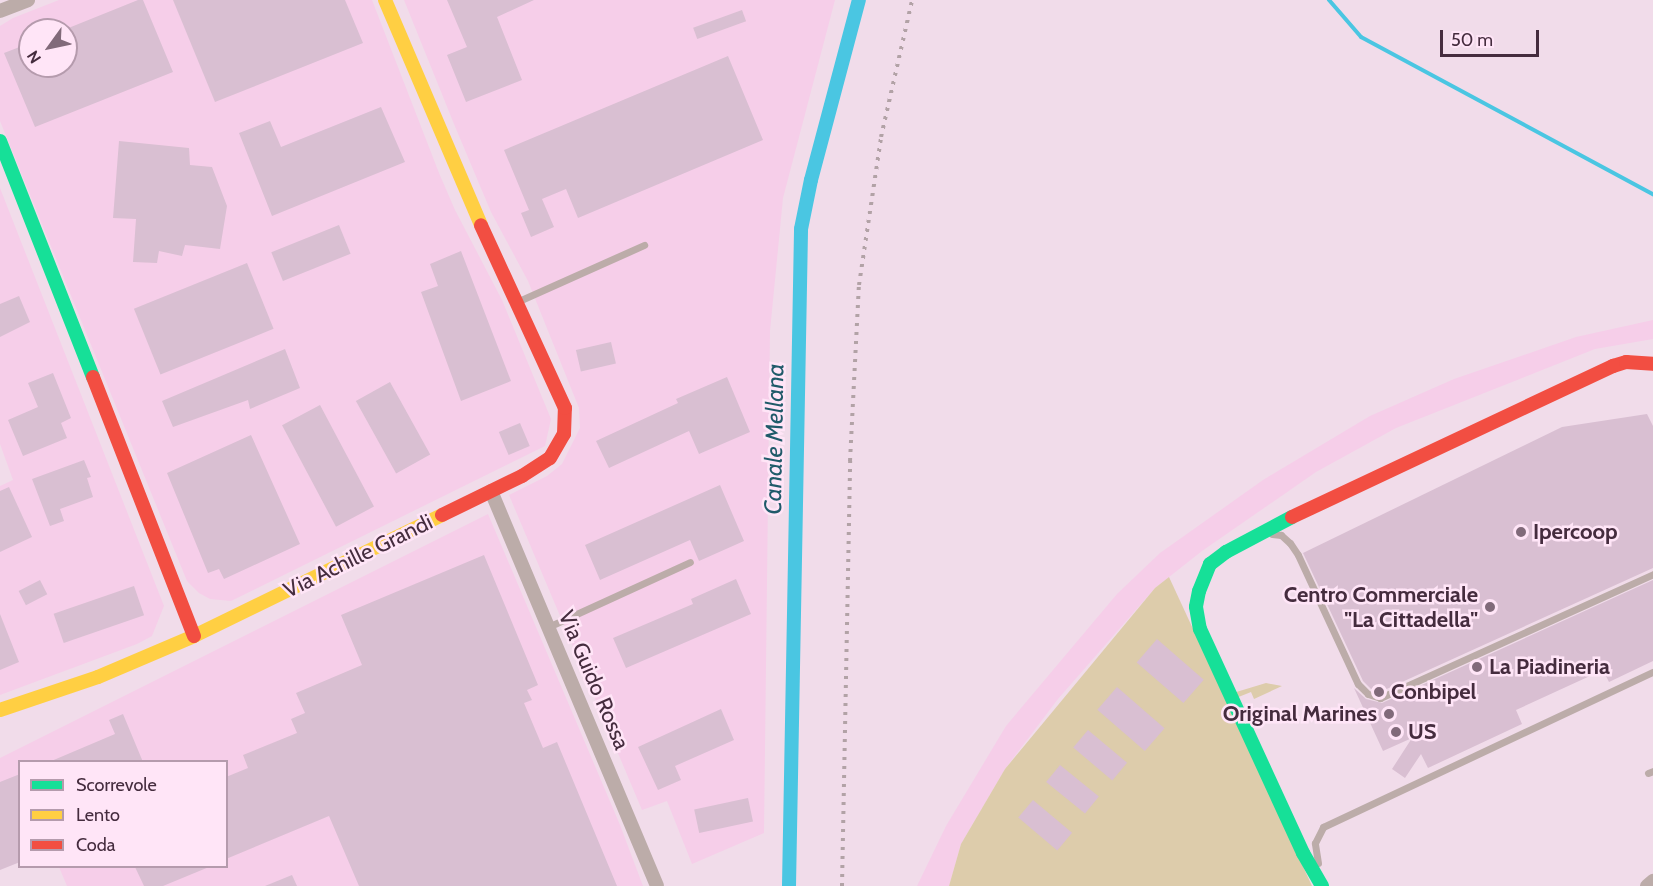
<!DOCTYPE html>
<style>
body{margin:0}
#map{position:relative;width:1653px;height:886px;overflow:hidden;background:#f1dcea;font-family:Cabin,sans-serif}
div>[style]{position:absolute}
.built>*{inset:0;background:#f6cee9}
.green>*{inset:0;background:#ddccab}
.stream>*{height:4px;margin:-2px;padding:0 2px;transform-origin:2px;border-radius:2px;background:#4ac6e2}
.canal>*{height:14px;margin:-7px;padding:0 7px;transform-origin:7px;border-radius:7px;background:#4ac6e2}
.building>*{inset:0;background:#d9bfd2;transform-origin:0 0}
.lane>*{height:7px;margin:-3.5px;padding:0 3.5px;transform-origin:3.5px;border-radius:3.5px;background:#bcaca9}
.street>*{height:14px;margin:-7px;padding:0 7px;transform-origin:7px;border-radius:7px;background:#bcaca9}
.fast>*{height:14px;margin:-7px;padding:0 7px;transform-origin:7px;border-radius:7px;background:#16e098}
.slow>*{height:14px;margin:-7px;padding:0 7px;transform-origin:7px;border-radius:7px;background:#ffcf43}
.jam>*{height:14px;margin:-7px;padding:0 7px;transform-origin:7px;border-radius:7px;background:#f24e42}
.rail>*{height:4px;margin-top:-2px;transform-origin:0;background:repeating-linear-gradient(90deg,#b2a2a6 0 3px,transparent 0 9px)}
.dots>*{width:16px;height:16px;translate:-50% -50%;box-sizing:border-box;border:3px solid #ffe5f7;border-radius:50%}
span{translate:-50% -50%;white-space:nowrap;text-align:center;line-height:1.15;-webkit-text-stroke:5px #ffe5f7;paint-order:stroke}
.poi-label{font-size:22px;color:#452c3e;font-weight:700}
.left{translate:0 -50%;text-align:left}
.right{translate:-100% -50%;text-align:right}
.street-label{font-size:22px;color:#452c3e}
.water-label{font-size:24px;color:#1f5a69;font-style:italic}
.legend{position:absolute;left:18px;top:760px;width:210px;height:108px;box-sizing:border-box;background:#ffe5f7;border:2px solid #b59bad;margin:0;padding:8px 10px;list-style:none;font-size:18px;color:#452c3e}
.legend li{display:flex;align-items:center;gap:12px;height:30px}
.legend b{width:30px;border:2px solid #b59bad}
.north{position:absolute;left:18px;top:18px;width:60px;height:60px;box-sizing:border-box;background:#ffe5f7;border:2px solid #b59bad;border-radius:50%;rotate:237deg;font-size:16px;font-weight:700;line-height:24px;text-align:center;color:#452c3e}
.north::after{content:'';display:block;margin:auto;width:21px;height:27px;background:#816a7a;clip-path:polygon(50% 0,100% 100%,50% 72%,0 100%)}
.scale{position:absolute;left:1440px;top:30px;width:99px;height:27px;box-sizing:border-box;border:3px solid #452c3e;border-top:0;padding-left:8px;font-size:18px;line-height:21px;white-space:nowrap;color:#452c3e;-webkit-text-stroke:4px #ffe5f7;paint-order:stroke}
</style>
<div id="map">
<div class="built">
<i style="clip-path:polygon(evenodd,59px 0,372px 0,439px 173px,455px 210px,502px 300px,551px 419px,545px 446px,231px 601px,210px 599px,199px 593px,187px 581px,0 121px,0 26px,13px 18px,59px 0,30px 30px,66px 30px,66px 66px,30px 66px,30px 30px)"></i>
<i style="clip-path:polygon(404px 0,835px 0,783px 198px,770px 331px,764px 833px,692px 864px,667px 801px,642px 810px,509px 495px,547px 476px,562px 464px,580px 428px,579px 408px,528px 281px,491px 212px,454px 124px)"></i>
<i style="clip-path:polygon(0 188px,164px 606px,152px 636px,137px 644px,0 695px,0 486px,13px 480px,0 444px)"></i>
<i style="clip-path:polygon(1653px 320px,1653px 339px,1595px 349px,1396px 428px,1316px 472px,1202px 551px,1155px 588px,1058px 699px,1005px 769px,961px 844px,949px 886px,917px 886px,946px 826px,1006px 726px,1117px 594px,1160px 553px,1263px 480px,1370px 416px,1454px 379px,1576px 337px)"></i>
<i style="clip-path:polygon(488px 514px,620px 825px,643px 886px,67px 886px,59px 867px,226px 866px,226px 762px,20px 762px,19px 845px,0 798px,0 758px)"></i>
</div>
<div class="green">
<i style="clip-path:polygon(1169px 577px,1312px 886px,949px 886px,961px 844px,1005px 769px,1155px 588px)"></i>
<i style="clip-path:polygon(1266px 683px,1282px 686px,1254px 699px,1251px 692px,1236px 698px,1233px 693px)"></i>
</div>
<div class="stream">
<i style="left:1329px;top:0;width:49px;rotate:49.1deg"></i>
<i style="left:1361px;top:37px;width:332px;rotate:28.3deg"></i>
</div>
<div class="canal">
<i style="left:789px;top:886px;width:657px;rotate:-88.95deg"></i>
<i style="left:801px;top:229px;width:50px;rotate:-78.5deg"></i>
<i style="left:811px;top:180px;width:186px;rotate:-75.1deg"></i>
</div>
<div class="building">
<i style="clip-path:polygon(138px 0,143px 0,173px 72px,35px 127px,4px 53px,30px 43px,30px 66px,66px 66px,66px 29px)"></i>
<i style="clip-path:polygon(173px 0,345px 0,363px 43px,215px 102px)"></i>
<i style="clip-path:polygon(447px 0,534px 0,497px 17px,522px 80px,466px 102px,447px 55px,467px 47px)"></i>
<i style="left:742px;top:10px;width:12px;height:52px;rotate:70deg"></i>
<i style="clip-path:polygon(728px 56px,763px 140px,578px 218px,566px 189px,542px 199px,554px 227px,531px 237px,521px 213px,529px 210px,504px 150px)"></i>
<i style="clip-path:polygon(381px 107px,405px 162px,272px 216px,239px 133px,270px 121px,281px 147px)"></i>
<i style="clip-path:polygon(119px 141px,189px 148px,190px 165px,212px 167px,227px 206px,220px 249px,185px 245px,182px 256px,159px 251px,157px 263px,133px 262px,136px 219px,113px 218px)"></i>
<i style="left:339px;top:225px;width:31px;height:73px;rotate:68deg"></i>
<i style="clip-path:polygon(461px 251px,511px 381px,461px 401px,421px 292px,438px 286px,430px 264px)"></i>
<i style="left:247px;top:263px;width:71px;height:122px;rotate:68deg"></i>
<i style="clip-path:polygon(19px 296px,30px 322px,0 337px,0 304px)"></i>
<i style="left:611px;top:342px;width:22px;height:36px;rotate:77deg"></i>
<i style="clip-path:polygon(285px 349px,300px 388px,250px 409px,248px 400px,173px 427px,162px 401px)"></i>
<i style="clip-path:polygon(53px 373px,71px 418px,61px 423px,67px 438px,23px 456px,8px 420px,38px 407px,28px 383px)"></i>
<i style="clip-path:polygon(727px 377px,750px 432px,699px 454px,689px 431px,609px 468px,596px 441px,678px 403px,676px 399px)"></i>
<i style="left:390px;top:382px;width:83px;height:39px;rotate:61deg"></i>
<i style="left:320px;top:405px;width:115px;height:43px;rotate:62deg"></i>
<i style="clip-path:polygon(1647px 414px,1653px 426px,1653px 568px,1380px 692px,1371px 689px,1363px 681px,1303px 553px,1562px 427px)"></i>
<i style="left:520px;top:423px;width:25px;height:23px;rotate:67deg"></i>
<i style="clip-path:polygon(251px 435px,300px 544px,224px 579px,219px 569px,208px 573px,167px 473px)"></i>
<i style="clip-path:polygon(84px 460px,91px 477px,87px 478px,93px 497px,60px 509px,64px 521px,50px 526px,32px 479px)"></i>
<i style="clip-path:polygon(720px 485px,744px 541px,699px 561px,690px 540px,600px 580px,585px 545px)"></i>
<i style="clip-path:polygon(9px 487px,32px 537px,0 552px,0 491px)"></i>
<i style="clip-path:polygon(484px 555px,538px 685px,527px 690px,532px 700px,524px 703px,543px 748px,557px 742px,617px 886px,359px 886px,329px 816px,226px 859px,226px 777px,248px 768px,243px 755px,297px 733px,291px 719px,305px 713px,296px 693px,362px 665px,341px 615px)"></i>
<i style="clip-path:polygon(736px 579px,751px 614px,626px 668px,613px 638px,693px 604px,691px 599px)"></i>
<i style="left:40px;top:580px;width:16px;height:24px;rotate:63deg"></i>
<i style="clip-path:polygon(1653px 580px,1653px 661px,1609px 682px,1603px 670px,1516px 710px,1522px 724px,1428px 768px,1421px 754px,1405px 778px,1392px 769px,1412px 738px,1383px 751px,1354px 688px,1366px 699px,1382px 703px)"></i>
<i style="left:134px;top:586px;width:31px;height:85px;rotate:71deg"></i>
<i style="clip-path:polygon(0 614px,19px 662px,0 670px)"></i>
<i style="left:1157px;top:639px;width:62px;height:31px;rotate:41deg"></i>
<i style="left:1117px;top:687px;width:63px;height:30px;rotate:41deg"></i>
<i style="clip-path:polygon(721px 709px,734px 740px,675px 766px,681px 780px,658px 790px,638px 747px)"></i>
<i style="clip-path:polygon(123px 714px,143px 762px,49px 762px,115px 734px,109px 720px)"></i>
<i style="left:1088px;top:730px;width:51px;height:23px;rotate:40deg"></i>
<i style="left:1060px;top:765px;width:50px;height:22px;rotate:39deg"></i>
<i style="clip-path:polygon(20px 774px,20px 862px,0 870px,0 782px)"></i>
<i style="left:748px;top:798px;width:24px;height:55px;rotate:78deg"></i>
<i style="left:1033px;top:800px;width:51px;height:23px;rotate:40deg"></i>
<i style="clip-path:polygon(135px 867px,209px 867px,163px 886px,144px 886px)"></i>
<i style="clip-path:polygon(292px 875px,297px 886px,265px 886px)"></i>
</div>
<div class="lane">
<i style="left:521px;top:300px;width:135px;rotate:-24.1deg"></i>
<i style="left:1272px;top:534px;width:9px;rotate:6deg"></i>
<i style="left:1281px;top:535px;width:12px;rotate:42deg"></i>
<i style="left:1290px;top:543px;width:14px;rotate:56deg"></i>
<i style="left:1298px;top:555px;width:142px;rotate:65.1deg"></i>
<i style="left:1358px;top:684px;width:14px;rotate:45deg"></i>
<i style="left:1368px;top:694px;width:13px;rotate:18deg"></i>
<i style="left:1380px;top:698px;width:300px;rotate:-24.4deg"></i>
<i style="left:548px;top:627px;width:156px;rotate:-24.6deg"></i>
<i style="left:1648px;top:773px;width:5px;rotate:-22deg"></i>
<i style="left:1318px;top:863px;width:20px;rotate:-99deg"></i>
<i style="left:1315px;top:843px;width:18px;rotate:-63deg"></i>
<i style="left:1323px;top:827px;width:365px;rotate:-25.2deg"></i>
</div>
<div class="street">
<i style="left:0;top:11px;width:30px;rotate:-21deg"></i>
<i style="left:491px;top:491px;width:428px;rotate:67.2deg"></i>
<i style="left:1647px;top:886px;width:8px;rotate:-40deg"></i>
</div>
<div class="fast">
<i style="left:0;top:141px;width:254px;rotate:68.5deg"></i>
<i style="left:1292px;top:517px;width:75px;rotate:152.1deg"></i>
<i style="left:1226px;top:552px;width:20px;rotate:143deg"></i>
<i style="left:1210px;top:564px;width:29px;rotate:112deg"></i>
<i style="left:1199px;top:591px;width:16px;rotate:101deg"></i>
<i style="left:1196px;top:607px;width:22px;rotate:80deg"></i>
<i style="left:1200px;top:629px;width:247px;rotate:65.3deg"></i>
<i style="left:1303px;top:853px;width:38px;rotate:60deg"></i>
</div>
<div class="slow">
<i style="left:385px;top:0;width:245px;rotate:66.9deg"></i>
<i style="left:0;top:710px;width:103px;rotate:-18.6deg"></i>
<i style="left:98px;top:677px;width:104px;rotate:-23.1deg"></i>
<i style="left:194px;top:636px;width:276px;rotate:-26deg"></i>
</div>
<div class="jam">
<i style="left:93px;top:377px;width:278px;rotate:68.7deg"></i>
<i style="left:442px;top:515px;width:89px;rotate:-26deg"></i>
<i style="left:522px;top:476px;width:33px;rotate:-33deg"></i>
<i style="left:550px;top:458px;width:28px;rotate:-60deg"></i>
<i style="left:564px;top:434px;width:26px;rotate:-88deg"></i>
<i style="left:565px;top:408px;width:201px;rotate:-114.7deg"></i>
<i style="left:1292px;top:517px;width:355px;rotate:-25.2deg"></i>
<i style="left:1613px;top:366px;width:14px;rotate:-17deg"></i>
<i style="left:1626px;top:362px;width:27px;rotate:4deg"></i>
</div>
<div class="rail">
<i style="left:842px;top:886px;width:425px;rotate:-88.9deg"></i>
<i style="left:850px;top:461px;width:176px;rotate:-87.1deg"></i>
<i style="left:859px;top:285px;width:150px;rotate:-81.5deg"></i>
<i style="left:881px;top:137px;width:140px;rotate:-77.2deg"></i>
</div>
<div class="dots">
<i style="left:1521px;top:532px;background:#816a7a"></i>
<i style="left:1490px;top:607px;background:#816a7a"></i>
<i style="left:1477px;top:667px;background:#816a7a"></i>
<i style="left:1379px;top:692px;background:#816a7a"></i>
<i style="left:1389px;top:714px;background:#816a7a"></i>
<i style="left:1396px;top:732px;background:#816a7a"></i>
</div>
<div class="poi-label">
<span class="left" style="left:1533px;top:532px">Ipercoop</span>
<span class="right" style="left:1478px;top:607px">Centro Commerciale<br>"La Cittadella"</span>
<span class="left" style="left:1489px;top:667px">La Piadineria</span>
<span class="left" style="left:1391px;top:692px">Conbipel</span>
<span class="right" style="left:1377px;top:714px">Original Marines</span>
<span class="left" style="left:1408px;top:732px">US</span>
</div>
<div class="street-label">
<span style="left:358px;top:556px;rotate:-26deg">Via Achille Grandi</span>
<span style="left:594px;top:680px;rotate:67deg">Via Guido Rossa</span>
</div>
<div class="water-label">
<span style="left:774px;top:439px;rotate:-89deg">Canale Mellana</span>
</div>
<ul class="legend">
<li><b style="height:8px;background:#16e098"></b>Scorrevole</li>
<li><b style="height:8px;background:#ffcf43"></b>Lento</li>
<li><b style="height:8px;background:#f24e42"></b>Coda</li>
</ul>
<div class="north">N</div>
<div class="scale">50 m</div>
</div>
